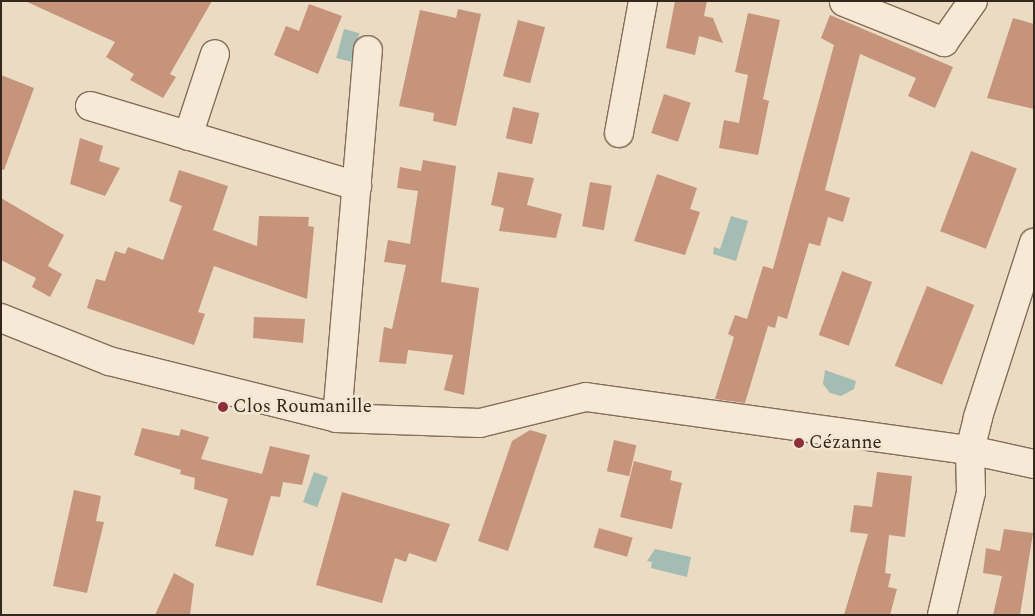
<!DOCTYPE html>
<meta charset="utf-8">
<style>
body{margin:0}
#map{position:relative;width:1035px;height:616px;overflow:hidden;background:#eadbc2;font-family:Spectral,serif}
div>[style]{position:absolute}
.water>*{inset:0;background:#a4bdb4;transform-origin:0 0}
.building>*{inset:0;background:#c6947b;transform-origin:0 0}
.roads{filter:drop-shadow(1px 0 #836d5b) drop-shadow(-1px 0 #836d5b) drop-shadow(0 1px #836d5b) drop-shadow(0 -1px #836d5b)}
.minor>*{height:28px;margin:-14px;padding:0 14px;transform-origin:14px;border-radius:14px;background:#f6e9d5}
.dots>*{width:14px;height:14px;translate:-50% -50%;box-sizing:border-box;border:2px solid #f2e6d1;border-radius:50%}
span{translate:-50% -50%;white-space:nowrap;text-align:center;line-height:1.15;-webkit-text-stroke:5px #f2e6d1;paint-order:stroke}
.poi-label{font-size:19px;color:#34271e}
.left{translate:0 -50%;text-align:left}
.frame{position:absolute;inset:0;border:2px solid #34271e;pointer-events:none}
</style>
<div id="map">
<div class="water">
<i style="left:344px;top:29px;width:16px;height:30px;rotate:15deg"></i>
<i style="clip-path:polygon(731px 216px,748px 221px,736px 261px,713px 254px,714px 247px,720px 249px)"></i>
<i style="clip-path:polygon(825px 370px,856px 381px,854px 389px,841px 396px,830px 393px,823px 384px)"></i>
<i style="left:314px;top:472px;width:15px;height:32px;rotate:20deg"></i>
<i style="clip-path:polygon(655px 549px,691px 557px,687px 577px,651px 568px,652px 562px,647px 561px)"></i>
</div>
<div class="building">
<i style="clip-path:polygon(25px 1px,212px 1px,170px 74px,176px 77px,163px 98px,130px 80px,134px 74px,106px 57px,115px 42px)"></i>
<i style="clip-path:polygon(675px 1px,707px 1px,704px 16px,713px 18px,723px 43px,699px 36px,695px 55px,666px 48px)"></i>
<i style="clip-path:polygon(309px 4px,342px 16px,318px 74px,274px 55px,286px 26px,299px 31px)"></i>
<i style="clip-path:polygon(458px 9px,481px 14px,456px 126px,433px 121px,434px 113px,399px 106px,420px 10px,456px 18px)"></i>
<i style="clip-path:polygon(748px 13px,780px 20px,763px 99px,769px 101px,758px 155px,719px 148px,724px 120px,739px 123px,748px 75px,735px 72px)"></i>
<i style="clip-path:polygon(830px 15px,953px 67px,935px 108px,908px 96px,916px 78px,860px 54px,825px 190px,850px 198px,843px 222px,828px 217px,820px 246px,809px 243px,787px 319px,778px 316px,775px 328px,768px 326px,745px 403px,715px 399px,734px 337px,728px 334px,735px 315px,747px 319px,763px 266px,773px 269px,834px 45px,821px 38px)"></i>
<i style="clip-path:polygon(1013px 18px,1034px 24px,1034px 109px,987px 98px)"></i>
<i style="left:518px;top:20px;width:28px;height:58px;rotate:15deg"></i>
<i style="clip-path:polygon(1px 75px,34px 88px,4px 170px,1px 169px)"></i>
<i style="left:664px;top:94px;width:28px;height:41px;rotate:18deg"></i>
<i style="left:513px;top:107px;width:27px;height:32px;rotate:13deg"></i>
<i style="clip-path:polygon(80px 138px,103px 146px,99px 161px,120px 168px,105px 196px,70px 184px)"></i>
<i style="left:971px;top:151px;width:49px;height:86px;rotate:21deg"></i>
<i style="clip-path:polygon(423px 160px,456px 166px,441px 282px,479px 288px,464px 395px,444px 390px,453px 355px,408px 350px,406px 364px,379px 362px,384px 327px,392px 329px,406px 265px,384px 262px,388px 240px,410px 244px,418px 191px,397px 188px,400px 167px,421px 171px)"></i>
<i style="clip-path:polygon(179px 170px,228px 186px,213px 230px,257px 246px,259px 216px,309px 217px,308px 226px,314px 227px,307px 299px,214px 266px,198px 312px,205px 314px,194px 345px,87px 308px,96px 279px,105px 281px,115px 251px,125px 254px,128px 247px,163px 260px,182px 206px,169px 201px)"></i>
<i style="clip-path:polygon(498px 172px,534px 178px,527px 205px,562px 214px,556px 238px,499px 231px,504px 208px,491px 205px)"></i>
<i style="clip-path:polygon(657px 174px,697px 188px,690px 209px,700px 212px,685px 255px,634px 241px)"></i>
<i style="left:590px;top:182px;width:22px;height:45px;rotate:10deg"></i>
<i style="clip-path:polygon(1px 198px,64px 235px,48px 266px,62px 274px,50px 297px,32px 287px,36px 278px,1px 260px)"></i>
<i style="left:842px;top:271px;width:32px;height:68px;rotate:20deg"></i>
<i style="left:927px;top:286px;width:51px;height:86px;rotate:22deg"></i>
<i style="clip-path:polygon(254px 317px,305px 319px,303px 343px,253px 338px)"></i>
<i style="clip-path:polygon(142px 428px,179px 436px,181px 429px,209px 437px,201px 459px,262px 474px,270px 446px,310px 455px,302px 485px,283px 482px,280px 497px,271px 496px,253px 556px,215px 546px,228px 499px,194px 489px,195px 478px,180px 474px,181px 470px,134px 455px)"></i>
<i style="clip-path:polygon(530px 430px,547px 435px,508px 551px,478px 541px,512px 441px)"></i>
<i style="left:614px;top:440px;width:23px;height:32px;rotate:13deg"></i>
<i style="clip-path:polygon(634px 461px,672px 471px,670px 480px,682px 483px,672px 529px,620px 517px)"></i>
<i style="clip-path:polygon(877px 472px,912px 476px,905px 537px,889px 535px,885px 573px,891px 574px,888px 587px,897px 589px,890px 615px,844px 615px,868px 534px,850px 532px,854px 505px,872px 507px)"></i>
<i style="clip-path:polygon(74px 490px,101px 496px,96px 521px,104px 522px,87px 593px,53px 586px)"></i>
<i style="clip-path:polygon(342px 492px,450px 524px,436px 562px,409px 553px,406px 562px,395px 558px,382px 603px,316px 585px)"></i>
<i style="left:599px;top:528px;width:35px;height:20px;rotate:16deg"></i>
<i style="clip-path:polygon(1004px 529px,1033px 533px,1020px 615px,993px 615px,1002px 576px,983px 573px,986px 548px,1000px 551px)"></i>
<i style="clip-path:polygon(174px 573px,194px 584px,190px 615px,155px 615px)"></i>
</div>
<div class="roads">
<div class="minor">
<i style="left:844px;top:2px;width:108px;rotate:21.8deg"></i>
<i style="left:944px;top:42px;width:50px;rotate:-54.7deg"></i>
<i style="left:90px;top:106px;width:279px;rotate:16.7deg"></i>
<i style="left:619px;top:133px;width:134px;rotate:-79.7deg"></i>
<i style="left:188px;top:136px;width:86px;rotate:-71.8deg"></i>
<i style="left:1px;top:318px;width:116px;rotate:21.7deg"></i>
<i style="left:109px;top:361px;width:235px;rotate:14deg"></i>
<i style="left:337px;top:418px;width:143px;rotate:2deg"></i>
<i style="left:480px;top:423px;width:109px;rotate:-13.8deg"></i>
<i style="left:586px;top:397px;width:388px;rotate:7.9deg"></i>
<i style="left:970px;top:450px;width:66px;rotate:12.3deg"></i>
<i style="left:337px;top:418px;width:369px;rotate:-85.2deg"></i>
<i style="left:942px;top:615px;width:126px;rotate:-76.7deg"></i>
<i style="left:971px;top:492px;width:42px;rotate:-91.4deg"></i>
<i style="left:970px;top:450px;width:34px;rotate:-76deg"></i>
<i style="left:978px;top:417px;width:183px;rotate:-72.2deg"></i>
</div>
</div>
<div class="dots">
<i style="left:223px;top:407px;background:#8d2f38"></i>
<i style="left:799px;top:443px;background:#8d2f38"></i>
</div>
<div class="poi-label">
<span class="left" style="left:233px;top:407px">Clos Roumanille</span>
<span class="left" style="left:809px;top:443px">Cézanne</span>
</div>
<div class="frame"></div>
</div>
